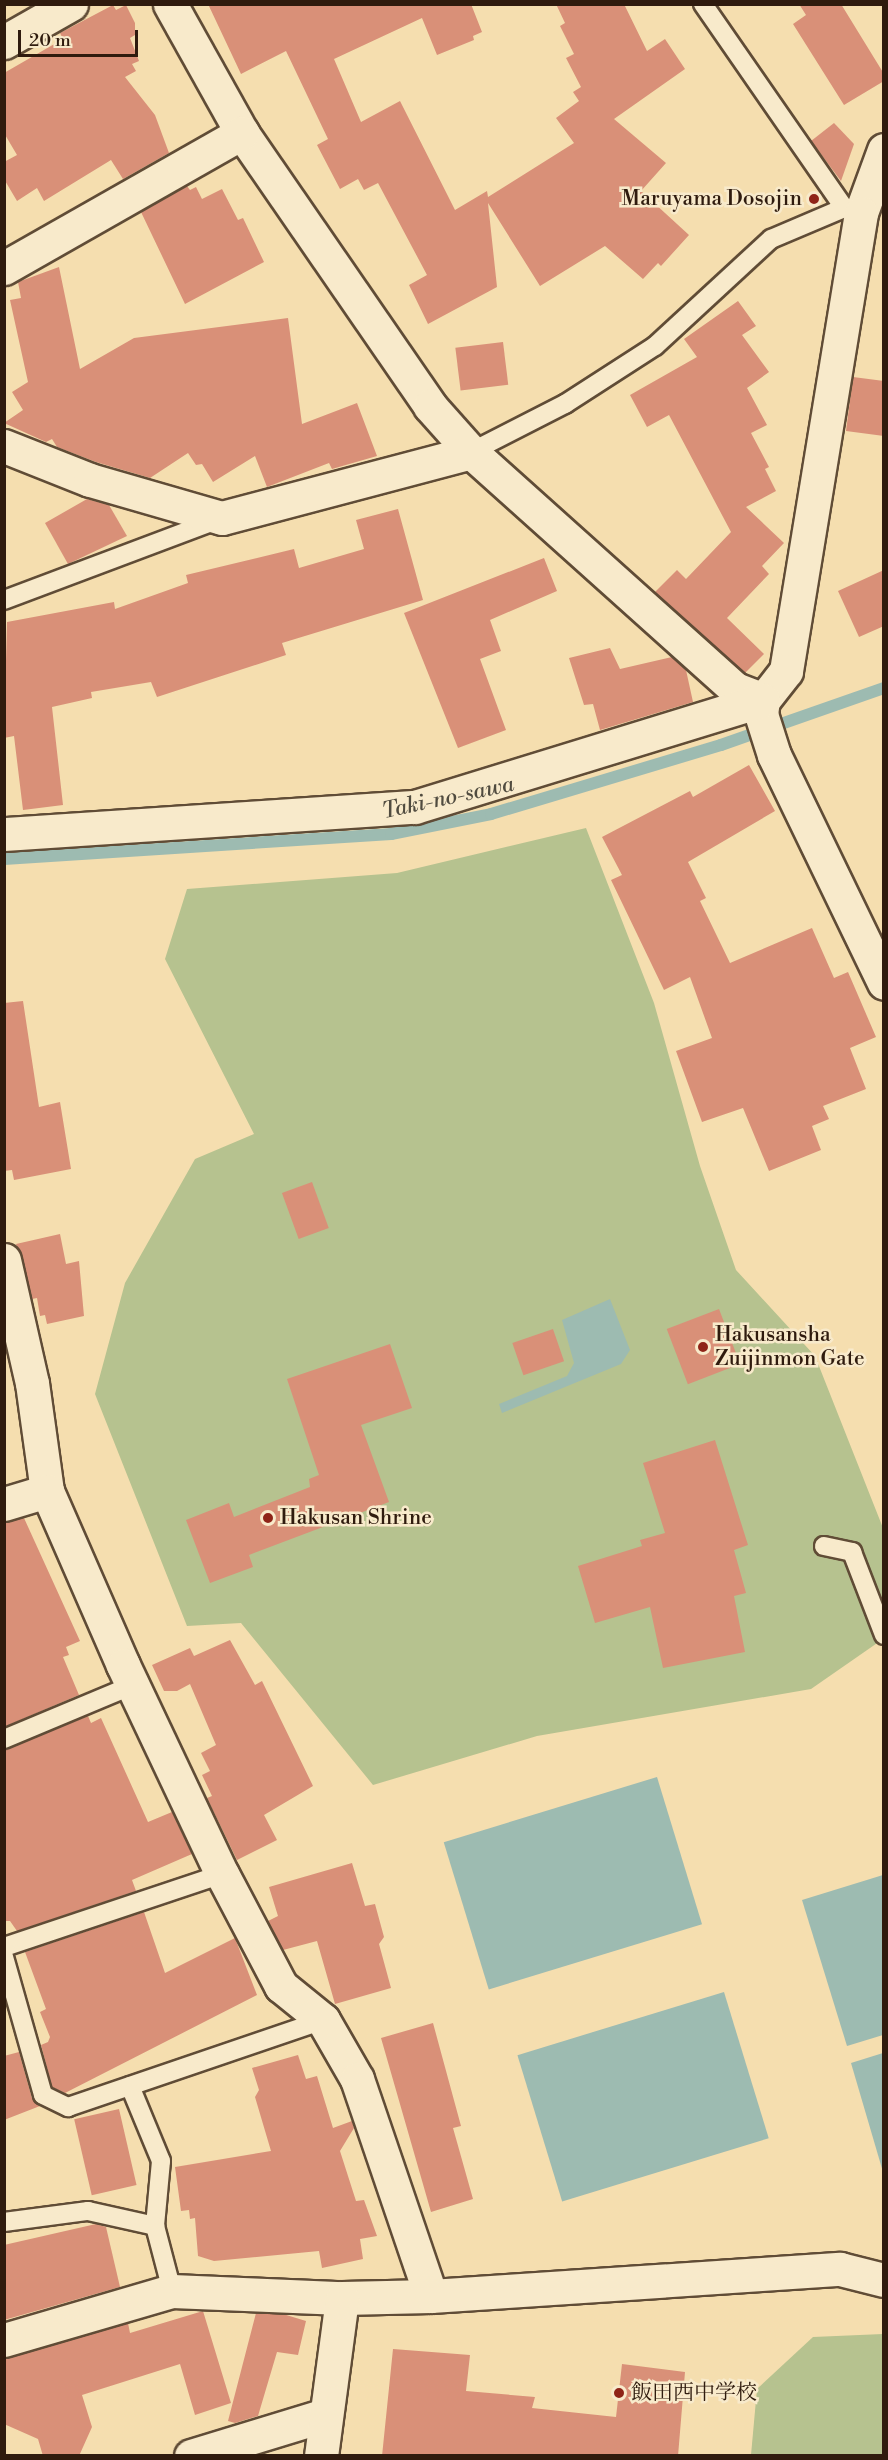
<!DOCTYPE html>
<meta charset="utf-8">
<style>
body{margin:0}
#map{position:relative;width:888px;height:2460px;overflow:hidden;background:#f5deaf;font-family:"Libre Bodoni","Noto Serif JP",serif}
div>[style]{position:absolute}
.green>*{inset:0;background:#b6c28f}
.water>*{inset:0;background:#9dbbb1;transform-origin:0 0}
.stream>*{height:12px;margin:-6px;padding:0 6px;transform-origin:6px;border-radius:6px;background:#9dbbb1}
.building>*{inset:0;background:#d99078;transform-origin:0 0}
.roads{filter:drop-shadow(2px 0 #604c36) drop-shadow(-2px 0 #604c36) drop-shadow(0 2px #604c36) drop-shadow(0 -2px #604c36)}
.lane>*{height:18px;margin:-9px;padding:0 9px;transform-origin:9px;border-radius:9px;background:#f8eacb}
.street>*{height:33px;margin:-16.5px;padding:0 16.5px;transform-origin:16.5px;border-radius:16.5px;background:#f8eacb}
.dots>*{width:16px;height:16px;translate:-50% -50%;box-sizing:border-box;border:3px solid #f8eacb;border-radius:50%}
span{translate:-50% -50%;white-space:nowrap;text-align:center;line-height:1.15;-webkit-text-stroke:5px #f8eacb;paint-order:stroke}
.poi-label{font-size:21px;color:#2f1b0e}
.right{translate:-100% -50%;text-align:right}
.left{translate:0 -50%;text-align:left}
.water-label{font-size:22px;color:#504b3f;font-style:italic}
.frame{position:absolute;inset:0;border:6px solid #2f1b0e;pointer-events:none}
.scale{position:absolute;left:18px;top:30px;width:120px;height:27px;box-sizing:border-box;border:3px solid #2f1b0e;border-top:0;padding-left:8px;font-size:18px;line-height:21px;white-space:nowrap;color:#2f1b0e;-webkit-text-stroke:4px #f8eacb;paint-order:stroke}
</style>
<div id="map">
<div class="green">
<i style="clip-path:polygon(586px 828px,654px 1003px,700px 1166px,736px 1270px,815px 1356px,883px 1528px,883px 1639px,811px 1689px,537px 1736px,373px 1785px,241px 1623px,187px 1626px,95px 1394px,125px 1283px,195px 1159px,254px 1134px,165px 959px,187px 889px,397px 873px)"></i>
<i style="clip-path:polygon(883px 2334px,883px 2455px,751px 2455px,757px 2389px,813px 2337px)"></i>
</div>
<div class="water">
<i style="clip-path:polygon(610px 1299px,630px 1350px,621px 1364px,502px 1413px,499px 1404px,567px 1376px,574px 1363px,562px 1320px)"></i>
<i style="left:657px;top:1777px;width:154px;height:223px;rotate:73deg"></i>
<i style="clip-path:polygon(883px 1875px,883px 2035px,847px 2046px,802px 1900px)"></i>
<i style="left:724px;top:1992px;width:153px;height:216px;rotate:73deg"></i>
<i style="clip-path:polygon(883px 2053px,884px 2053px,883px 2172px,851px 2063px)"></i>
</div>
<div class="stream">
<i style="left:4px;top:859px;width:388px;rotate:-3.7deg"></i>
<i style="left:391px;top:834px;width:102px;rotate:-11.3deg"></i>
<i style="left:491px;top:814px;width:240px;rotate:-16.7deg"></i>
<i style="left:721px;top:745px;width:173px;rotate:-19.3deg"></i>
</div>
<div class="building">
<i style="clip-path:polygon(208px 4px,471px 4px,482px 32px,473px 36px,474px 40px,437px 55px,422px 18px,334px 59px,361px 122px,400px 101px,455px 210px,487px 191px,488px 197px,574px 143px,556px 118px,579px 101px,573px 92px,581px 87px,566px 58px,574px 54px,560px 26px,565px 23px,556px 4px,624px 4px,647px 51px,665px 39px,685px 69px,614px 119px,666px 163px,641px 191px,689px 235px,661px 266px,658px 263px,643px 279px,605px 246px,540px 286px,488px 203px,497px 287px,428px 324px,409px 285px,427px 275px,378px 183px,364px 190px,358px 179px,340px 189px,317px 145px,328px 139px,286px 51px,241px 74px)"></i>
<i style="clip-path:polygon(799px 4px,841px 4px,884px 74px,884px 81px,844px 105px,793px 24px,806px 15px)"></i>
<i style="clip-path:polygon(113px 5px,116px 10px,126px 5px,135px 23px,135px 35px,130px 38px,139px 61px,132px 64px,136px 71px,125px 77px,155px 115px,169px 153px,123px 179px,111px 160px,44px 201px,37px 188px,17px 201px,4px 179px,4px 162px,17px 155px,4px 133px,4px 73px,63px 39px,60px 33px)"></i>
<i style="clip-path:polygon(834px 123px,854px 144px,841px 181px,811px 141px)"></i>
<i style="clip-path:polygon(187px 186px,190px 190px,196px 187px,202px 199px,222px 189px,238px 220px,243px 218px,264px 262px,185px 304px,141px 212px)"></i>
<i style="clip-path:polygon(59px 267px,80px 369px,134px 338px,288px 318px,302px 424px,357px 403px,377px 456px,332px 469px,329px 463px,267px 487px,255px 456px,213px 482px,202px 464px,196px 465px,188px 453px,150px 478px,96px 462px,57px 447px,52px 439px,46px 442px,4px 423px,23px 410px,12px 392px,28px 382px,10px 300px,21px 298px,18px 282px)"></i>
<i style="clip-path:polygon(738px 301px,756px 326px,742px 335px,769px 372px,747px 388px,767px 425px,751px 433px,769px 467px,765px 469px,776px 491px,746px 507px,784px 543px,762px 566px,769px 574px,727px 618px,764px 654px,745px 673px,655px 592px,677px 570px,686px 579px,731px 532px,669px 415px,647px 427px,630px 395px,697px 357px,684px 339px)"></i>
<i style="left:503px;top:342px;width:43px;height:48px;rotate:83deg"></i>
<i style="clip-path:polygon(853px 377px,884px 381px,884px 436px,846px 431px)"></i>
<i style="clip-path:polygon(87px 499px,109px 505px,127px 536px,68px 564px,45px 523px)"></i>
<i style="clip-path:polygon(398px 509px,423px 600px,282px 643px,286px 655px,157px 697px,151px 682px,91px 692px,92px 698px,52px 707px,63px 805px,23px 810px,14px 736px,4px 738px,7px 622px,114px 602px,115px 609px,188px 583px,186px 575px,294px 549px,299px 568px,364px 549px,356px 520px)"></i>
<i style="clip-path:polygon(544px 558px,557px 591px,490px 620px,501px 651px,480px 659px,506px 730px,458px 748px,404px 613px)"></i>
<i style="clip-path:polygon(884px 570px,884px 626px,859px 637px,838px 591px)"></i>
<i style="clip-path:polygon(610px 648px,620px 669px,672px 657px,686px 670px,693px 702px,600px 730px,593px 704px,584px 705px,569px 658px)"></i>
<i style="clip-path:polygon(749px 765px,775px 811px,688px 862px,706px 898px,700px 901px,730px 963px,812px 928px,834px 978px,848px 972px,876px 1037px,850px 1048px,866px 1089px,823px 1106px,829px 1119px,812px 1126px,821px 1150px,769px 1171px,743px 1108px,702px 1122px,676px 1051px,712px 1038px,690px 977px,664px 990px,611px 880px,622px 875px,602px 837px,690px 791px,693px 797px)"></i>
<i style="clip-path:polygon(23px 1001px,39px 1107px,60px 1102px,71px 1169px,14px 1180px,12px 1170px,4px 1171px,4px 1003px)"></i>
<i style="left:312px;top:1182px;width:49px;height:32px;rotate:70deg"></i>
<i style="clip-path:polygon(60px 1234px,66px 1264px,79px 1261px,84px 1316px,47px 1324px,45px 1315px,40px 1316px,37px 1298px,32px 1299px,16px 1244px)"></i>
<i style="left:719px;top:1309px;width:59px;height:56px;rotate:69deg"></i>
<i style="left:553px;top:1329px;width:34px;height:43px;rotate:71deg"></i>
<i style="clip-path:polygon(390px 1344px,412px 1408px,361px 1425px,389px 1502px,249px 1555px,253px 1567px,210px 1583px,186px 1520px,229px 1503px,234px 1517px,310px 1487px,309px 1479px,319px 1475px,287px 1379px)"></i>
<i style="clip-path:polygon(715px 1440px,748px 1545px,734px 1550px,746px 1593px,734px 1596px,745px 1652px,663px 1668px,650px 1607px,595px 1623px,578px 1566px,642px 1546px,640px 1540px,665px 1533px,643px 1463px)"></i>
<i style="clip-path:polygon(24px 1518px,80px 1641px,66px 1647px,69px 1655px,63px 1657px,79px 1695px,4px 1727px,4px 1522px)"></i>
<i style="clip-path:polygon(230px 1640px,255px 1685px,262px 1681px,313px 1786px,264px 1815px,277px 1840px,237px 1860px,207px 1798px,212px 1796px,202px 1775px,210px 1771px,201px 1753px,216px 1745px,190px 1684px,177px 1691px,164px 1691px,152px 1665px,190px 1648px,194px 1656px)"></i>
<i style="clip-path:polygon(88px 1716px,91px 1723px,101px 1718px,148px 1822px,172px 1812px,192px 1854px,132px 1880px,136px 1891px,17px 1931px,10px 1921px,4px 1921px,4px 1750px)"></i>
<i style="clip-path:polygon(352px 1863px,365px 1906px,375px 1904px,384px 1937px,379px 1944px,391px 1988px,335px 2004px,317px 1941px,283px 1950px,268px 1921px,278px 1916px,269px 1887px)"></i>
<i style="clip-path:polygon(144px 1912px,165px 1973px,235px 1938px,257px 1995px,65px 2093px,52px 2087px,41px 2045px,48px 2042px,50px 2037px,40px 2012px,46px 2009px,25px 1952px)"></i>
<i style="clip-path:polygon(433px 2023px,461px 2126px,453px 2128px,473px 2199px,431px 2212px,381px 2038px)"></i>
<i style="clip-path:polygon(19px 2052px,32px 2098px,40px 2106px,4px 2120px,4px 2056px)"></i>
<i style="clip-path:polygon(298px 2055px,306px 2079px,317px 2076px,333px 2128px,352px 2121px,354px 2128px,340px 2151px,356px 2201px,364px 2200px,377px 2236px,360px 2239px,363px 2259px,322px 2268px,319px 2251px,214px 2261px,198px 2256px,195px 2218px,190px 2219px,189px 2210px,181px 2211px,175px 2167px,271px 2151px,255px 2097px,259px 2090px,252px 2068px)"></i>
<i style="left:119px;top:2109px;width:78px;height:46px;rotate:77deg"></i>
<i style="clip-path:polygon(96px 2224px,106px 2227px,120px 2287px,4px 2320px,4px 2245px)"></i>
<i style="clip-path:polygon(203px 2311px,231px 2403px,195px 2415px,180px 2364px,82px 2395px,92px 2427px,79px 2456px,43px 2456px,38px 2439px,4px 2424px,4px 2358px,128px 2323px,130px 2333px)"></i>
<i style="clip-path:polygon(256px 2313px,283px 2314px,306px 2321px,298px 2355px,277px 2352px,258px 2416px,235px 2423px,228px 2421px)"></i>
<i style="clip-path:polygon(393px 2349px,470px 2355px,466px 2391px,535px 2397px,532px 2408px,616px 2417px,622px 2364px,685px 2372px,678px 2456px,382px 2456px)"></i>
</div>
<div class="roads">
<div class="lane">
<i style="left:703px;top:4px;width:248px;rotate:55.3deg"></i>
<i style="left:844px;top:208px;width:10px;rotate:17deg"></i>
<i style="left:471px;top:452px;width:106px;rotate:-27.1deg"></i>
<i style="left:565px;top:404px;width:107px;rotate:-32.8deg"></i>
<i style="left:655px;top:346px;width:158px;rotate:-42.7deg"></i>
<i style="left:771px;top:239px;width:79px;rotate:-23deg"></i>
<i style="left:4px;top:600px;width:230px;rotate:-20.6deg"></i>
<i style="left:824px;top:1546px;width:29px;rotate:12deg"></i>
<i style="left:852px;top:1552px;width:89px;rotate:68.9deg"></i>
<i style="left:4px;top:1739px;width:140px;rotate:-22.7deg"></i>
<i style="left:4px;top:1947px;width:230px;rotate:-18.5deg"></i>
<i style="left:4px;top:1957px;width:143px;rotate:74.2deg"></i>
<i style="left:43px;top:2095px;width:28px;rotate:26deg"></i>
<i style="left:68px;top:2107px;width:269px;rotate:-18.8deg"></i>
<i style="left:130px;top:2086px;width:81px;rotate:67.5deg"></i>
<i style="left:161px;top:2161px;width:65px;rotate:95.3deg"></i>
<i style="left:155px;top:2226px;width:67px;rotate:75.3deg"></i>
<i style="left:4px;top:2222px;width:85px;rotate:-7.5deg"></i>
<i style="left:88px;top:2211px;width:69px;rotate:12.6deg"></i>
</div>
<div class="street">
<i style="left:170px;top:4px;width:148px;rotate:60.8deg"></i>
<i style="left:242px;top:133px;width:331px;rotate:55.4deg"></i>
<i style="left:430px;top:406px;width:62px;rotate:48.3deg"></i>
<i style="left:471px;top:452px;width:355px;rotate:41.9deg"></i>
<i style="left:735px;top:689px;width:30px;rotate:21deg"></i>
<i style="left:4px;top:42px;width:77px;rotate:-29.6deg"></i>
<i style="left:884px;top:150px;width:67px;rotate:110.1deg"></i>
<i style="left:861px;top:213px;width:464px;rotate:99.3deg"></i>
<i style="left:786px;top:671px;width:37px;rotate:128deg"></i>
<i style="left:763px;top:700px;width:14px;rotate:98deg"></i>
<i style="left:761px;top:714px;width:43px;rotate:72.4deg"></i>
<i style="left:774px;top:755px;width:253px;rotate:64.2deg"></i>
<i style="left:4px;top:268px;width:274px;rotate:-29.6deg"></i>
<i style="left:4px;top:446px;width:92px;rotate:21.6deg"></i>
<i style="left:90px;top:480px;width:137px;rotate:16.1deg"></i>
<i style="left:222px;top:518px;width:258px;rotate:-14.8deg"></i>
<i style="left:4px;top:834px;width:412px;rotate:-3.8deg"></i>
<i style="left:415px;top:807px;width:364px;rotate:-17.1deg"></i>
<i style="left:4px;top:1260px;width:126px;rotate:77.2deg"></i>
<i style="left:32px;top:1383px;width:109px;rotate:82.1deg"></i>
<i style="left:47px;top:1491px;width:190px;rotate:66.4deg"></i>
<i style="left:123px;top:1665px;width:231px;rotate:64.7deg"></i>
<i style="left:222px;top:1874px;width:127px;rotate:62.2deg"></i>
<i style="left:281px;top:1986px;width:54px;rotate:39deg"></i>
<i style="left:323px;top:2020px;width:68px;rotate:60deg"></i>
<i style="left:357px;top:2079px;width:229px;rotate:71.2deg"></i>
<i style="left:4px;top:1504px;width:45px;rotate:-16.8deg"></i>
<i style="left:4px;top:2340px;width:175px;rotate:-16.3deg"></i>
<i style="left:172px;top:2291px;width:170px;rotate:2.4deg"></i>
<i style="left:342px;top:2298px;width:89px;rotate:-1.3deg"></i>
<i style="left:431px;top:2296px;width:410px;rotate:-3.8deg"></i>
<i style="left:840px;top:2269px;width:45px;rotate:14deg"></i>
<i style="left:191px;top:2456px;width:140px;rotate:-17deg"></i>
<i style="left:321px;top:2456px;width:159px;rotate:-82.4deg"></i>
</div>
</div>
<div class="dots">
<i style="left:814px;top:199px;background:#8f2418"></i>
<i style="left:703px;top:1347px;background:#8f2418"></i>
<i style="left:268px;top:1518px;background:#8f2418"></i>
<i style="left:619px;top:2393px;background:#8f2418"></i>
</div>
<div class="poi-label">
<span class="right" style="left:802px;top:199px">Maruyama Dosojin</span>
<span class="left" style="left:715px;top:1347px">Hakusansha<br>Zuijinmon Gate</span>
<span class="left" style="left:280px;top:1518px">Hakusan Shrine</span>
<span class="left" style="left:631px;top:2393px">飯田西中学校</span>
</div>
<div class="water-label">
<span style="left:448px;top:798px;rotate:-12deg">Taki-no-sawa</span>
</div>
<div class="frame"></div>
<div class="scale">20 m</div>
</div>
